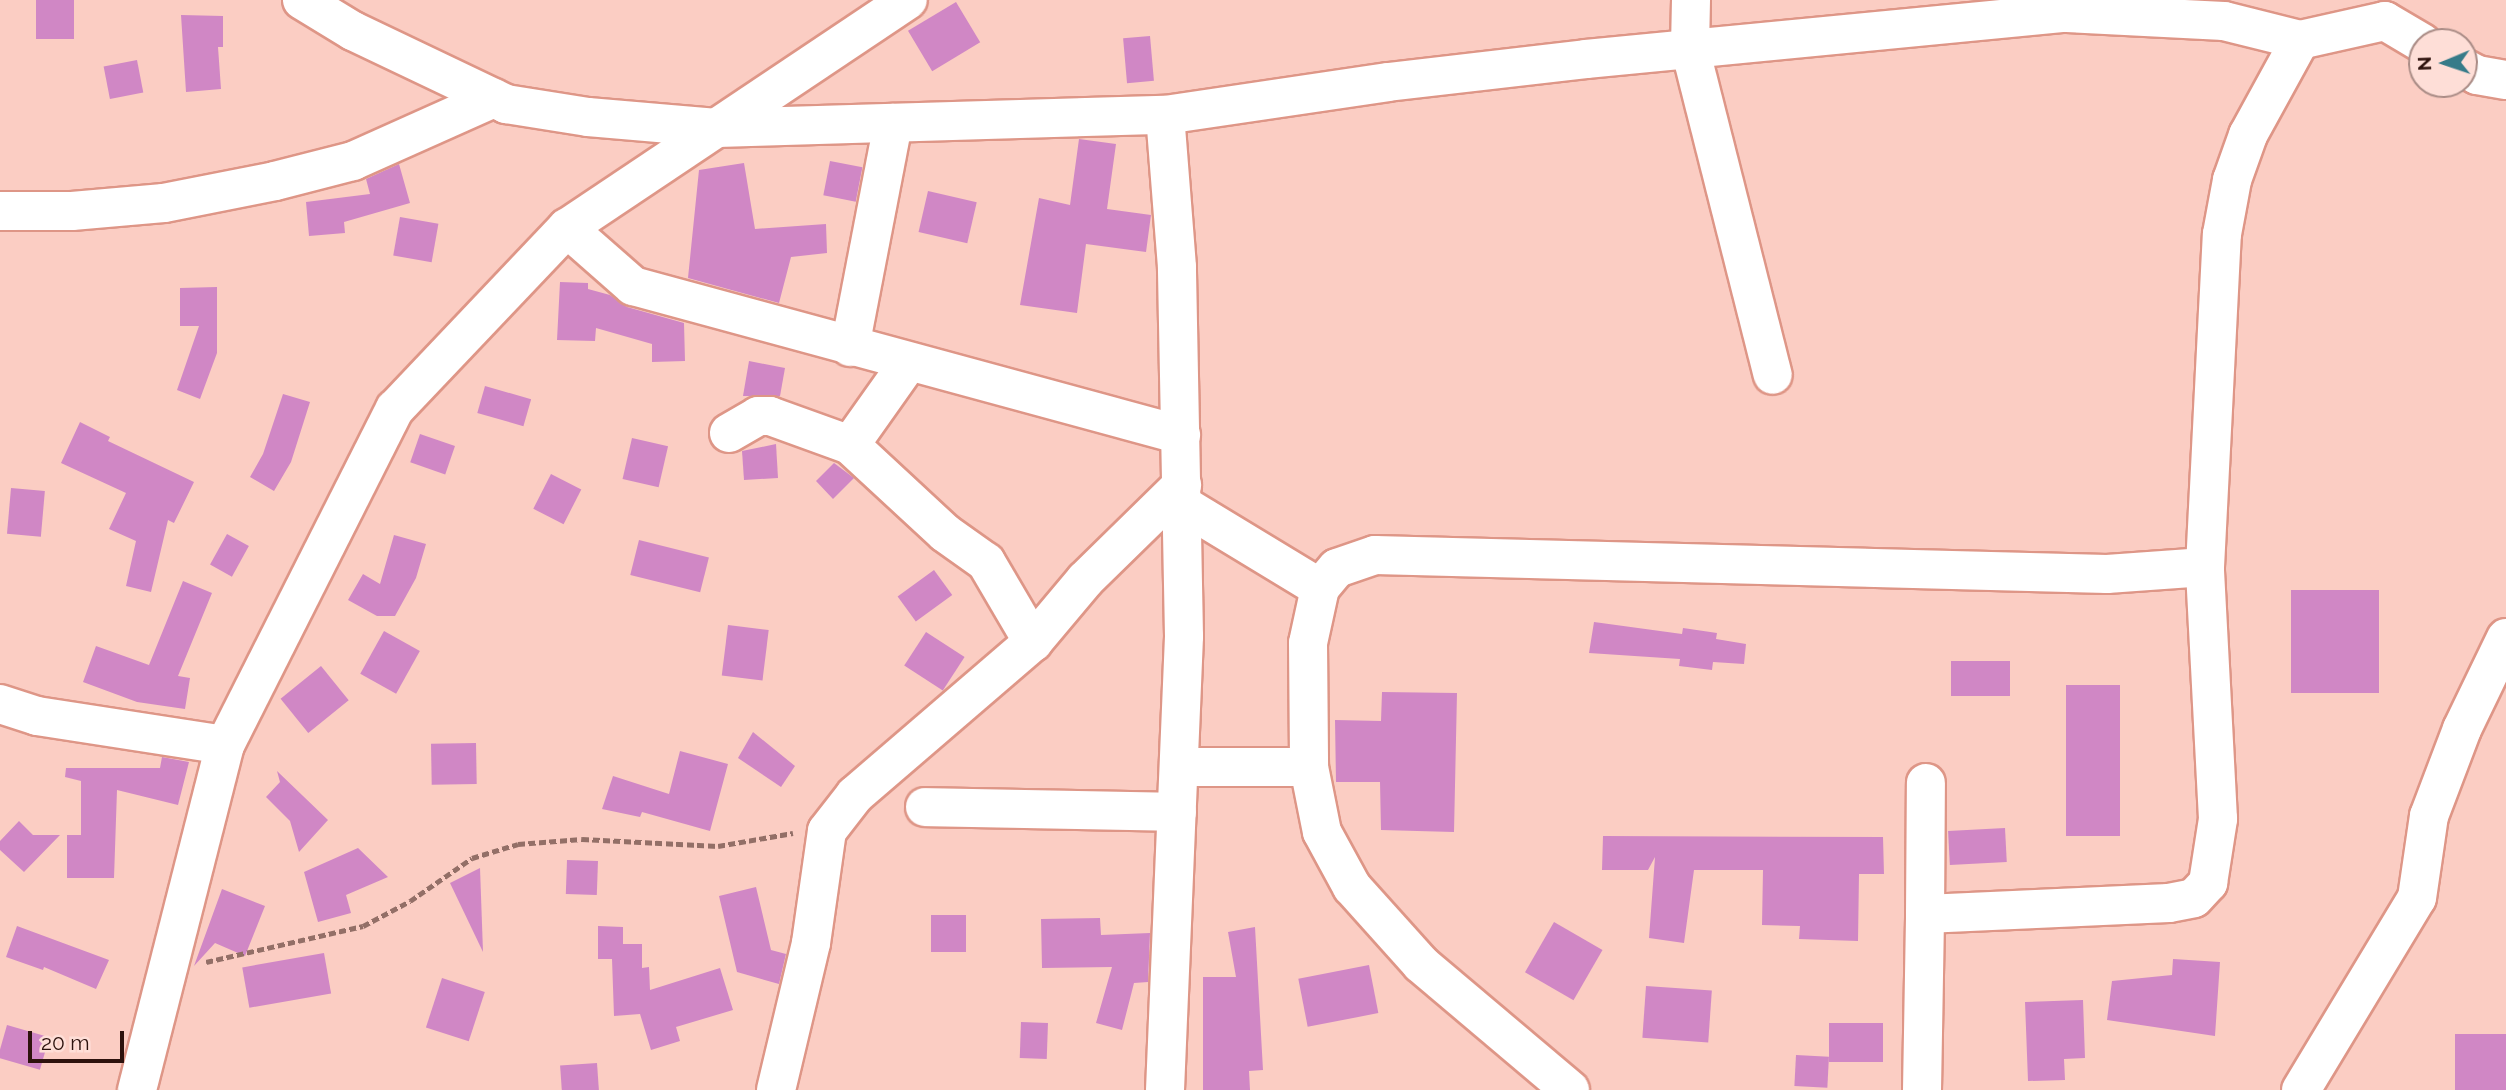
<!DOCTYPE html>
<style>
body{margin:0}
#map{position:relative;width:2506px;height:1090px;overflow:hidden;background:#fbcdc3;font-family:Raleway,sans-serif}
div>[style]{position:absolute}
.building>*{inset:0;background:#d087c5;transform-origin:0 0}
.path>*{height:4.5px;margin-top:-2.25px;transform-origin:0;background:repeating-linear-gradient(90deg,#936f67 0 7px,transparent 0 10.5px)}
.roads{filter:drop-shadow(2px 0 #de9687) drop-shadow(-2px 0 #de9687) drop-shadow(0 2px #de9687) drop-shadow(0 -2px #de9687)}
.minor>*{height:38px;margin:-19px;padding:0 19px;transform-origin:19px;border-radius:19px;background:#fff}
span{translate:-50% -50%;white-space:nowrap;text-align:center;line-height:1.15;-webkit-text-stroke:7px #feded7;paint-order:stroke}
.north{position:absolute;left:2408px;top:28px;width:70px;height:70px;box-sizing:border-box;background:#feded7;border:2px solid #aa8c86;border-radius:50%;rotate:268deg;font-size:19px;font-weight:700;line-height:28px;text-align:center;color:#2d120d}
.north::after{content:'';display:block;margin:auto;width:24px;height:32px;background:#367b89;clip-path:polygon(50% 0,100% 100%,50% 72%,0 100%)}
.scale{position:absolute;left:28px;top:1031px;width:96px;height:32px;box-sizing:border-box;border:4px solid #2d120d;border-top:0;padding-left:9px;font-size:21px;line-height:24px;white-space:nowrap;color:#2d120d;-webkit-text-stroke:5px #feded7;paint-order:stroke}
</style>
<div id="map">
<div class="building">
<i style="left:36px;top:0;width:38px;height:39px"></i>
<i style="left:956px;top:2px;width:47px;height:56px;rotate:59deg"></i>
<i style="clip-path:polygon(181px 15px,223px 16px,223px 47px,218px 47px,221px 89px,186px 92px)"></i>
<i style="left:1150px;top:36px;width:45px;height:27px;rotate:85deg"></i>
<i style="left:137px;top:60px;width:33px;height:34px;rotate:79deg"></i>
<i style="clip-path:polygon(1079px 139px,1116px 144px,1107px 209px,1151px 215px,1146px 252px,1086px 244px,1077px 313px,1020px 305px,1039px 198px,1070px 205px)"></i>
<i style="left:830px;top:161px;width:33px;height:35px;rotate:11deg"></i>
<i style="clip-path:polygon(744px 163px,755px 229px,826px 224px,827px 253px,791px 257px,779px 303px,688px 278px,699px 170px)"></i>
<i style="clip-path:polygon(399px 164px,410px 203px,344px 222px,345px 233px,309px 236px,306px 202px,370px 194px,366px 179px)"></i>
<i style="left:928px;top:191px;width:50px;height:42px;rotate:13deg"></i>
<i style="left:400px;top:217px;width:39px;height:39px;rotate:10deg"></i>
<i style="clip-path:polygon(560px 282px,588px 283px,588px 289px,610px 295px,627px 307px,684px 323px,685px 361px,652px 362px,652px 344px,596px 328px,595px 341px,557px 340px)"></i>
<i style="clip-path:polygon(180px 288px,217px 287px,217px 353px,200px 399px,177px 390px,199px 326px,180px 326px)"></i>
<i style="clip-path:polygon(749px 361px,785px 368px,780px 396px,743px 396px)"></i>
<i style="left:485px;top:386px;width:48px;height:28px;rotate:16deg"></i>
<i style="clip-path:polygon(283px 394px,310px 402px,291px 462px,274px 491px,250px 477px,263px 454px)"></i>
<i style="clip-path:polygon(80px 422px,110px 437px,108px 441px,194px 482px,174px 523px,168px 520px,151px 592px,126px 586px,136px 541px,109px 529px,126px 493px,61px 463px)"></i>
<i style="left:420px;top:434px;width:37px;height:30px;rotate:19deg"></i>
<i style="left:632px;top:438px;width:37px;height:42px;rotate:13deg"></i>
<i style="clip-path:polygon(776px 444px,778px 478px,744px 480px,742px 451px)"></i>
<i style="clip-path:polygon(834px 463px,854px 478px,833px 499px,816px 481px)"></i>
<i style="left:551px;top:474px;width:34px;height:39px;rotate:27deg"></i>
<i style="left:11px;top:488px;width:34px;height:46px;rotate:5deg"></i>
<i style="left:227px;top:534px;width:25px;height:35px;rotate:29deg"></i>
<i style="clip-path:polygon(394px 535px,426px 544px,416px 578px,395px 616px,377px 616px,348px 600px,363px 574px,380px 584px)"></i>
<i style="left:639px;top:540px;width:72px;height:36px;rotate:14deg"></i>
<i style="left:934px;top:570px;width:31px;height:45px;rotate:54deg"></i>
<i style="clip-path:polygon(183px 581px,212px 593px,178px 676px,190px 678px,185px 709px,137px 702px,83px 682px,96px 646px,149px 665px)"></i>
<i style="left:2291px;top:590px;width:88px;height:103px"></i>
<i style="clip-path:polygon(1594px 622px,1682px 634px,1683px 628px,1717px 633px,1716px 639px,1746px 644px,1744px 664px,1713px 662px,1712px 670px,1679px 666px,1680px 659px,1589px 653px)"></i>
<i style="left:728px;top:625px;width:41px;height:51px;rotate:7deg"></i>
<i style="left:384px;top:631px;width:41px;height:49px;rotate:29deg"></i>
<i style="left:926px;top:632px;width:46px;height:40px;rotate:33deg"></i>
<i style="left:1951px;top:661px;width:59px;height:35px"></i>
<i style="left:321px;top:666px;width:44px;height:52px;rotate:51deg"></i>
<i style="left:2066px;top:685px;width:54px;height:151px"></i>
<i style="clip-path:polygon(1382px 692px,1457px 693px,1454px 832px,1381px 830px,1380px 782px,1336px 782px,1335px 720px,1381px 721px)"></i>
<i style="clip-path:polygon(753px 732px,795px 766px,781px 787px,738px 758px)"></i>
<i style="left:476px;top:743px;width:41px;height:45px;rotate:89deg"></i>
<i style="clip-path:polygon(680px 751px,728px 764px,710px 831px,642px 812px,640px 817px,602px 809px,613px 776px,669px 794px)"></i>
<i style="clip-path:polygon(162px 757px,189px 762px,178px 805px,117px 790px,114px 878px,67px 878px,67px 835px,81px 835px,81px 781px,65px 777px,66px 768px,160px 768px)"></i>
<i style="clip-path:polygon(277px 771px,328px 820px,299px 852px,290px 821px,266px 797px,280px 782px)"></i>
<i style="clip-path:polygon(19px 821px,33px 835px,60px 835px,24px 872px,0 850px,0 841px)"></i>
<i style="left:2005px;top:828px;width:34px;height:57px;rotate:87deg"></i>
<i style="clip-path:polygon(1603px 836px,1883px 837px,1884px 874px,1859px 874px,1858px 941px,1799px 939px,1800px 926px,1762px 925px,1763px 870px,1694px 870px,1684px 943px,1649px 938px,1655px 857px,1648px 870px,1602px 870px)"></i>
<i style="clip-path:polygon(358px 848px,388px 877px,346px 895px,351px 913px,318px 922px,304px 872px)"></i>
<i style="left:567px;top:860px;width:31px;height:34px;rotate:2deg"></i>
<i style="clip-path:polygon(480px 868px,483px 952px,450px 883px)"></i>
<i style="clip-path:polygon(756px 887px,771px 950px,786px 954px,779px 984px,737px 972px,719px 896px)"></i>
<i style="clip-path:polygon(222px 889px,265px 906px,245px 956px,215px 943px,194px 966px)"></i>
<i style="left:931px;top:915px;width:35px;height:37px"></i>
<i style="clip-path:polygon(1100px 918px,1101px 935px,1150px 933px,1148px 982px,1134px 983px,1122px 1030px,1096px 1023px,1112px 967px,1042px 968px,1041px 919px)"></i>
<i style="left:1554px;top:922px;width:56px;height:58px;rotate:30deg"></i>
<i style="clip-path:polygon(17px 926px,109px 960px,96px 989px,44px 967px,43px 970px,6px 957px)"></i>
<i style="clip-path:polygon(598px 926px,623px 927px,623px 944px,642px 944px,642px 968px,649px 967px,650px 990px,720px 968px,733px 1010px,676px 1027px,680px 1041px,651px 1050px,640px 1014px,614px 1016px,612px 959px,598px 959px)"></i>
<i style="clip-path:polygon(1255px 927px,1263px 1070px,1249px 1071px,1250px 1090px,1203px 1090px,1203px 977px,1236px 977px,1228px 932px)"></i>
<i style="left:324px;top:953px;width:41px;height:83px;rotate:80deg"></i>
<i style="clip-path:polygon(2173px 959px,2220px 962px,2215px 1036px,2107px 1020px,2112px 981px,2172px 975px)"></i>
<i style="left:1369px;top:965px;width:49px;height:72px;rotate:79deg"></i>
<i style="left:442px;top:978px;width:45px;height:52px;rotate:18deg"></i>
<i style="left:1646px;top:986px;width:66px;height:52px;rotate:4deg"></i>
<i style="clip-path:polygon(2083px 1000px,2085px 1058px,2064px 1059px,2065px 1080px,2028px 1081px,2025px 1002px)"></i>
<i style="left:1021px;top:1022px;width:27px;height:36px;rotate:2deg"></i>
<i style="left:1829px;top:1023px;width:54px;height:39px"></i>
<i style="left:7px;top:1025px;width:44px;height:34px;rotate:16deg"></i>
<i style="left:2506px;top:1034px;width:56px;height:51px;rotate:90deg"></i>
<i style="left:1796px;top:1055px;width:33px;height:31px;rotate:3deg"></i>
<i style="left:597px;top:1063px;width:27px;height:37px;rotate:86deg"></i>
</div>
<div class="path">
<i style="left:206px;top:962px;width:161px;rotate:-12.9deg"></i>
<i style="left:363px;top:926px;width:53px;rotate:-28deg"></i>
<i style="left:410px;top:901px;width:75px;rotate:-34.7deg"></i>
<i style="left:472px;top:858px;width:48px;rotate:-16.9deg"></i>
<i style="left:518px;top:844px;width:64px;rotate:-4.5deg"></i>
<i style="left:582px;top:839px;width:136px;rotate:2.9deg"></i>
<i style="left:718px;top:846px;width:76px;rotate:-9.8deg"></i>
</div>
<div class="roads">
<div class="minor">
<i style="left:302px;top:0;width:60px;rotate:31.3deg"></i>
<i style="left:353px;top:31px;width:170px;rotate:25.5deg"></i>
<i style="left:506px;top:104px;width:83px;rotate:9deg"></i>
<i style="left:588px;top:117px;width:129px;rotate:4.9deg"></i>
<i style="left:717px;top:128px;width:448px;rotate:-1.7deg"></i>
<i style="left:1165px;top:115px;width:225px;rotate:-8.4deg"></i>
<i style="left:1388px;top:82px;width:199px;rotate:-6.6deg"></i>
<i style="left:1586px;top:59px;width:483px;rotate:-5.5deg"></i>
<i style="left:2067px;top:13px;width:157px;rotate:2.9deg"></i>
<i style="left:2224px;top:21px;width:78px;rotate:14deg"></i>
<i style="left:2300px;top:40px;width:87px;rotate:-12.6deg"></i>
<i style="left:2385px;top:21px;width:43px;rotate:30.7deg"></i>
<i style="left:1691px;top:0;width:48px;rotate:91.2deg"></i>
<i style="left:1690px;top:48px;width:337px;rotate:75.8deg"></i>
<i style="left:2464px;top:68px;width:15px;rotate:28deg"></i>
<i style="left:2477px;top:75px;width:29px;rotate:10deg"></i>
<i style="left:0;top:211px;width:72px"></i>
<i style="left:72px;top:211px;width:92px;rotate:-5deg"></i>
<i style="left:164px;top:203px;width:113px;rotate:-11.2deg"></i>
<i style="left:275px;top:181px;width:81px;rotate:-14.4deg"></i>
<i style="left:353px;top:161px;width:154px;rotate:-24.1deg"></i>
<i style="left:567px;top:228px;width:88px;rotate:41.3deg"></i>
<i style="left:633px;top:286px;width:568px;rotate:15.21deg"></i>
<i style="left:850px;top:347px;width:228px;rotate:-79.1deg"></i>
<i style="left:729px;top:433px;width:34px;rotate:-30deg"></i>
<i style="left:758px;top:416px;width:12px"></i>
<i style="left:770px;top:416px;width:85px;rotate:19.9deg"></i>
<i style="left:850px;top:445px;width:129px;rotate:42.8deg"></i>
<i style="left:945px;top:533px;width:50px;rotate:35.3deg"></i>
<i style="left:986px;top:562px;width:93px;rotate:59.6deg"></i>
<i style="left:850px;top:445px;width:100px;rotate:-54.7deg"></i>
<i style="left:1183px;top:505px;width:160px;rotate:31.2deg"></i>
<i style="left:1320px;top:588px;width:56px;rotate:102.3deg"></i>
<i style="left:1308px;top:643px;width:124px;rotate:89.5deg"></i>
<i style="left:1309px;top:767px;width:66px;rotate:78.7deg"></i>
<i style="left:1322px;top:832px;width:63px;rotate:61.4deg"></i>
<i style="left:1352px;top:887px;width:103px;rotate:48.1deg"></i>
<i style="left:1421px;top:964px;width:195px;rotate:40.2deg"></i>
<i style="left:1320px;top:588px;width:26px;rotate:-50deg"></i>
<i style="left:1337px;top:568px;width:40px;rotate:-18.9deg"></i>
<i style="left:1375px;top:555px;width:732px;rotate:1.49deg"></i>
<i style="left:2107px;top:574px;width:98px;rotate:-4.1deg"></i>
<i style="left:0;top:704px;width:39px;rotate:18deg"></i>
<i style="left:37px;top:716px;width:190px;rotate:8.8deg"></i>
<i style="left:1179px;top:767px;width:130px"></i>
<i style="left:925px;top:807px;width:252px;rotate:1.1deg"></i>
<i style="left:1925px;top:914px;width:131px;rotate:-89.6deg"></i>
<i style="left:137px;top:1090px;width:356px;rotate:-75.7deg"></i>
<i style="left:225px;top:745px;width:377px;rotate:-63.2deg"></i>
<i style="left:395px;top:409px;width:250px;rotate:-46.5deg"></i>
<i style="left:567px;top:228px;width:410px;rotate:-33.8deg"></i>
<i style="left:776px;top:1090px;width:151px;rotate:-76.6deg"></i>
<i style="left:811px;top:943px;width:113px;rotate:-81.9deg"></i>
<i style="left:827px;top:831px;width:46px;rotate:-52.1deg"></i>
<i style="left:855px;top:795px;width:235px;rotate:-40.7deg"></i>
<i style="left:1033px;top:642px;width:81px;rotate:-50deg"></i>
<i style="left:1085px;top:580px;width:136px;rotate:-44.4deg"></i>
<i style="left:1165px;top:1090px;width:454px;rotate:-87.6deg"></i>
<i style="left:1184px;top:636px;width:369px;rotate:-91.1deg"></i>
<i style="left:1177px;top:267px;width:152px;rotate:-94.5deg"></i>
<i style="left:1922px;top:1090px;width:176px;rotate:-89deg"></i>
<i style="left:1925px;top:914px;width:244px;rotate:-2.6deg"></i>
<i style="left:2169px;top:903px;width:25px;rotate:-11deg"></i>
<i style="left:2194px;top:898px;width:21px;rotate:-47deg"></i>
<i style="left:2208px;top:883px;width:65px;rotate:-81.1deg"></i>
<i style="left:2218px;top:819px;width:252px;rotate:-93deg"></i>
<i style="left:2205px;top:567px;width:333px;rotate:-87.1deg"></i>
<i style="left:2222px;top:234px;width:55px;rotate:-79.5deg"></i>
<i style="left:2232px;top:180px;width:48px;rotate:-70.4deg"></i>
<i style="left:2248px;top:135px;width:108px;rotate:-61.3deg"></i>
<i style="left:2301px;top:1090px;width:224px;rotate:-58.9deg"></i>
<i style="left:2417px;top:898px;width:83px;rotate:-81.7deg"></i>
<i style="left:2429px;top:816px;width:93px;rotate:-69.2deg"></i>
<i style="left:2462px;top:729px;width:101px;rotate:-64.2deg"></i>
</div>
</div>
<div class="north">N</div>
<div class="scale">20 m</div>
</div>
